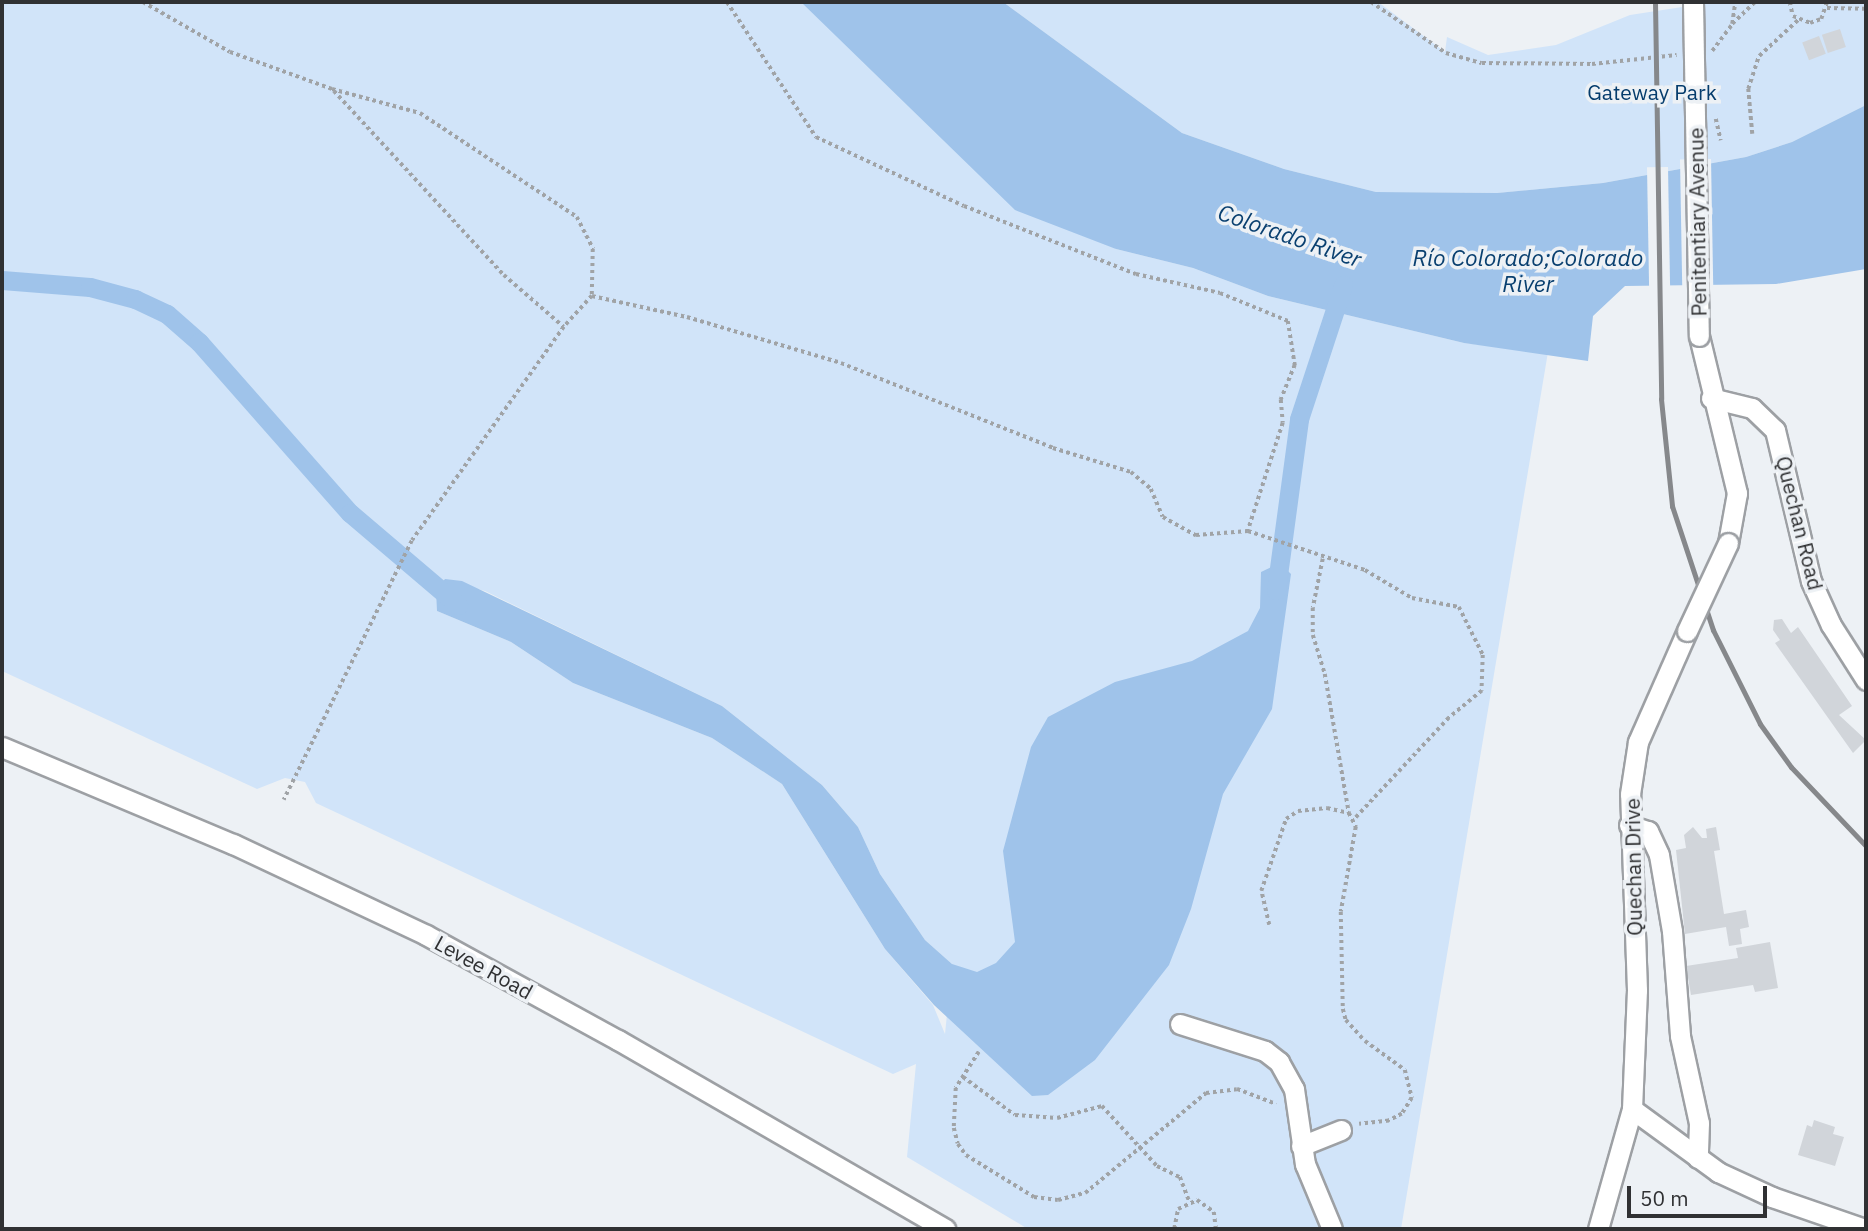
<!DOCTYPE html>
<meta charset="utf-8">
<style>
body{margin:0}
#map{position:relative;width:1868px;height:1231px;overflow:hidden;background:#edf1f5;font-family:"IBM Plex Sans",sans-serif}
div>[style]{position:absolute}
.green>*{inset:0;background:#d1e4f9}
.water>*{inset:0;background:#9fc3ea}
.pier>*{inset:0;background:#edf1f5;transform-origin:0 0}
.canal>*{height:19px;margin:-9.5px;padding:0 9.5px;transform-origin:9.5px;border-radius:9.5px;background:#9fc3ea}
.building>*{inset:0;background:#d1d5da;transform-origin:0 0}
.path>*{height:3.5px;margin-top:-1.75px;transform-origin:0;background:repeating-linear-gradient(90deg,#a0a3a6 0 3.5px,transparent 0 7px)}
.roads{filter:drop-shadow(2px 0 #9da0a4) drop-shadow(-2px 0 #9da0a4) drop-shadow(0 2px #9da0a4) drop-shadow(0 -2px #9da0a4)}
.minor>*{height:19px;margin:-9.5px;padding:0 9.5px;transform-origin:9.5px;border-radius:9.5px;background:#fff}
.rail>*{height:5px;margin:-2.5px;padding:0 2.5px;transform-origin:2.5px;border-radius:2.5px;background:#86888b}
.bridges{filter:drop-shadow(2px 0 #9da0a4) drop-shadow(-2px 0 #9da0a4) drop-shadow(0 2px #9da0a4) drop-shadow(0 -2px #9da0a4)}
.minor-bridge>*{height:19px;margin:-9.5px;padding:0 9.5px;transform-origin:9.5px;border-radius:9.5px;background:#fff}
span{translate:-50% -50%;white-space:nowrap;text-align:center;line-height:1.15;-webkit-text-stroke:7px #edf1f5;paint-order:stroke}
.park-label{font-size:21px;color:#053c6c}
.street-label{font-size:21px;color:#303133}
.water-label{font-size:23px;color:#0a4070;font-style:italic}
.frame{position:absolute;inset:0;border:4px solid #303133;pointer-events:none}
.scale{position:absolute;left:1627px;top:1186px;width:140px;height:32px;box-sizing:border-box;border:4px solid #303133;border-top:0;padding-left:9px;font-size:21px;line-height:24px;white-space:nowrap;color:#303133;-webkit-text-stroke:5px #edf1f5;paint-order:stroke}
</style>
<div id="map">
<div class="green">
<i style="clip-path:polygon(evenodd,2px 2px,804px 2px,1116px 249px,1193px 268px,1268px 296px,1464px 343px,1548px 352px,1401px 1229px,1028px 1229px,907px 1157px,916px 1064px,893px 1074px,316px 803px,305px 782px,285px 778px,257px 789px,2px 671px,2px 2px,445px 580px,485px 591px,722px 706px,822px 785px,858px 827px,880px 874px,925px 940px,952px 964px,945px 1034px,933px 1005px,885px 949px,782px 784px,712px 738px,573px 683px,511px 642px,437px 611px,445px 580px)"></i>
<i style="clip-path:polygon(1003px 2px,1378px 2px,1445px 52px,1447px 37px,1488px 55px,1556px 45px,1630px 15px,1715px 2px,1866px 2px,1866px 105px,1792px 142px,1746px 157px,1603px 183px,1497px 193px,1376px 192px,1284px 169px,1182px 133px)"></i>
</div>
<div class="water">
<i style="clip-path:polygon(801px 2px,1003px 2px,1182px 133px,1284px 169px,1376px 192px,1497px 193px,1603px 183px,1746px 157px,1792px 142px,1866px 105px,1866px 269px,1776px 284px,1625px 286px,1593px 316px,1588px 361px,1464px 343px,1268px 296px,1193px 268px,1116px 249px,1015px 210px)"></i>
<i style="clip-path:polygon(1280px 563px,1291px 574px,1272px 709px,1223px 794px,1191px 909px,1169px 965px,1095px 1060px,1048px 1095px,1032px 1096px,934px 1005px,885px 949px,782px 784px,712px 738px,573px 683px,511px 642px,437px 611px,436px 590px,445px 579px,462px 581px,722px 706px,822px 785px,858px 827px,880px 874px,925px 940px,952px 964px,977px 972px,996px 963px,1015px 942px,1003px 851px,1031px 747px,1048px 717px,1115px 682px,1192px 661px,1248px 631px,1260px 608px,1261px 572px)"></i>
</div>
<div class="pier">
<i style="left:1711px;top:159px;width:129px;height:31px;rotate:89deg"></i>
<i style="left:1668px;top:167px;width:122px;height:21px;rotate:89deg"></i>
</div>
<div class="canal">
<i style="left:2px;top:280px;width:88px;rotate:4.5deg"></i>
<i style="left:90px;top:287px;width:47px;rotate:14.9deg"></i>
<i style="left:135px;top:299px;width:35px;rotate:25deg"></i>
<i style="left:167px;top:314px;width:43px;rotate:41.2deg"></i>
<i style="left:199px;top:342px;width:228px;rotate:48.6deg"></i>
<i style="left:350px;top:513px;width:142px;rotate:40.4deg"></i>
<i style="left:1276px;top:590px;width:173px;rotate:-82.3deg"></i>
<i style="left:1299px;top:419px;width:141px;rotate:-71.8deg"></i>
</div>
<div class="building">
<i style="left:1840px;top:29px;width:19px;height:19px;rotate:72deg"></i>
<i style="left:1819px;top:36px;width:19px;height:18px;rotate:69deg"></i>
<i style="clip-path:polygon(1782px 619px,1791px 633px,1798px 627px,1852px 706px,1839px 715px,1866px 740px,1853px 753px,1775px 643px,1780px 640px,1773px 630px,1774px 620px)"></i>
<i style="clip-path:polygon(1693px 827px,1702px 838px,1707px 838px,1706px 829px,1716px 827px,1720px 850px,1714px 851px,1724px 914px,1746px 910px,1749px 927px,1740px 929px,1742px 944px,1729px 946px,1726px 927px,1685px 934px,1676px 850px,1686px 848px,1684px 835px)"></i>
<i style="clip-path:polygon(1770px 942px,1778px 988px,1755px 992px,1753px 985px,1691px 995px,1686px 966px,1738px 958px,1736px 948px)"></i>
<i style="clip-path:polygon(1814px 1120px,1835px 1127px,1833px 1134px,1844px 1137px,1835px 1166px,1798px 1155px,1807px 1125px,1812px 1127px)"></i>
</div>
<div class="path">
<i style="left:143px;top:2px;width:100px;rotate:29.9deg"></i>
<i style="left:230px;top:52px;width:109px;rotate:19.9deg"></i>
<i style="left:332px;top:89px;width:91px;rotate:15.3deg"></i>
<i style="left:420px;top:113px;width:188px;rotate:33.5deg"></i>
<i style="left:577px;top:217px;width:36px;rotate:63deg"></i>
<i style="left:593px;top:249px;width:47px;rotate:91.2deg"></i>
<i style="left:592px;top:296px;width:42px;rotate:132.1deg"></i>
<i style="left:564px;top:327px;width:262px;rotate:125.4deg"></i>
<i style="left:412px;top:541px;width:289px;rotate:116.3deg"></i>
<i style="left:727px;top:2px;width:162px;rotate:56.6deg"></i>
<i style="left:816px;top:137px;width:163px;rotate:25deg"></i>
<i style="left:964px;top:206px;width:185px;rotate:21.6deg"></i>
<i style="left:1136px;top:274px;width:86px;rotate:12.7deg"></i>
<i style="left:1220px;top:293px;width:74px;rotate:22.4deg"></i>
<i style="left:1288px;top:321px;width:45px;rotate:81deg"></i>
<i style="left:1295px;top:365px;width:38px;rotate:112deg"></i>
<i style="left:1281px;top:400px;width:23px;rotate:85deg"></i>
<i style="left:1283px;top:423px;width:114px;rotate:108deg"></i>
<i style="left:1371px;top:2px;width:91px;rotate:34.2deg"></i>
<i style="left:1446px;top:53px;width:37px;rotate:16deg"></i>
<i style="left:1482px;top:63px;width:110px;rotate:0.5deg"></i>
<i style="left:1592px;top:64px;width:85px;rotate:-6deg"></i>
<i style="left:1790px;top:2px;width:14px;rotate:78deg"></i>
<i style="left:1793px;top:16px;width:18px;rotate:22deg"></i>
<i style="left:1810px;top:23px;width:12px;rotate:-20deg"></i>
<i style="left:1821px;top:19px;width:18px;rotate:-71deg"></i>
<i style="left:1827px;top:8px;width:39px;rotate:1deg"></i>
<i style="left:1732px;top:24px;width:22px;rotate:-82deg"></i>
<i style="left:1712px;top:51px;width:34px;rotate:-53deg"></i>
<i style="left:1732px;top:24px;width:32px;rotate:-44deg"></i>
<i style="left:334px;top:91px;width:251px;rotate:47.3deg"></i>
<i style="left:504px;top:275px;width:79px;rotate:40.9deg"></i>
<i style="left:1716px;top:119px;width:22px;rotate:77deg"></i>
<i style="left:1752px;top:134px;width:45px;rotate:-95.1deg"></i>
<i style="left:1748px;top:89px;width:35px;rotate:-72deg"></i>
<i style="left:1759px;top:56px;width:53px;rotate:-42.7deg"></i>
<i style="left:592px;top:296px;width:97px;rotate:12.5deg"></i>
<i style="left:687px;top:317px;width:161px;rotate:16.6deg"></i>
<i style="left:841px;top:363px;width:228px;rotate:21.8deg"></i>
<i style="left:1053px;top:448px;width:82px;rotate:17.1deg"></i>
<i style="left:1131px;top:472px;width:26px;rotate:40deg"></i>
<i style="left:1151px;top:489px;width:30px;rotate:67deg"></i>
<i style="left:1163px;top:517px;width:38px;rotate:29deg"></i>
<i style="left:1196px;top:535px;width:52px;rotate:-4.4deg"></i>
<i style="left:1248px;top:531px;width:123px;rotate:18.4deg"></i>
<i style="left:1365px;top:570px;width:55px;rotate:30.8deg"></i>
<i style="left:1412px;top:598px;width:48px;rotate:10.8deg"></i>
<i style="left:1459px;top:607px;width:54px;rotate:63.4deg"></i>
<i style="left:1483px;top:655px;width:36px;rotate:92deg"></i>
<i style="left:1482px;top:691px;width:43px;rotate:140.7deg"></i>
<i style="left:1449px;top:718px;width:139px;rotate:133deg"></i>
<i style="left:1323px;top:559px;width:50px;rotate:101.5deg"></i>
<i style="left:1313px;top:608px;width:27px;rotate:90deg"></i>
<i style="left:1313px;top:635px;width:41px;rotate:72.9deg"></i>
<i style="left:1325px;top:674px;width:141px;rotate:80.2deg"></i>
<i style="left:1269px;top:925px;width:35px;rotate:-103deg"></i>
<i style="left:1261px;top:891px;width:76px;rotate:-70.9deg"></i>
<i style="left:1286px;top:819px;width:14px;rotate:-34deg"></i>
<i style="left:1298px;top:811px;width:29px;rotate:-6deg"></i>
<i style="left:1327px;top:808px;width:23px;rotate:13deg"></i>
<i style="left:1349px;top:813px;width:16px;rotate:63deg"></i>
<i style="left:1356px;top:827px;width:86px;rotate:100deg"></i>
<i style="left:1341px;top:912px;width:97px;rotate:88.8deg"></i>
<i style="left:1343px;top:1009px;width:11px;rotate:75deg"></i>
<i style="left:1346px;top:1020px;width:28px;rotate:48deg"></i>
<i style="left:1365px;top:1041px;width:49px;rotate:35.9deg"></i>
<i style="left:1405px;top:1070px;width:29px;rotate:76deg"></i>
<i style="left:1412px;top:1098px;width:19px;rotate:122deg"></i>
<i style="left:1402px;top:1114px;width:15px;rotate:152deg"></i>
<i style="left:1389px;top:1121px;width:30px;rotate:174deg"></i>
<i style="left:979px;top:1052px;width:43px;rotate:122.6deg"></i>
<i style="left:956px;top:1088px;width:40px;rotate:92.9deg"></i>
<i style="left:954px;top:1128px;width:16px;rotate:76deg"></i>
<i style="left:958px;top:1144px;width:14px;rotate:54deg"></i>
<i style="left:966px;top:1155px;width:80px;rotate:31.7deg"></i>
<i style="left:1034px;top:1197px;width:24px;rotate:7deg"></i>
<i style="left:1058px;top:1200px;width:28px;rotate:-15deg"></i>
<i style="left:1085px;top:1193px;width:157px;rotate:-39.6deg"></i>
<i style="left:1206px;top:1093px;width:31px;rotate:-7deg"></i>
<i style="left:1237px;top:1089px;width:42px;rotate:21deg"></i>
<i style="left:963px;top:1077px;width:64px;rotate:36.2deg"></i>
<i style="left:1015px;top:1115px;width:42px;rotate:4.1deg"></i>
<i style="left:1057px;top:1118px;width:47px;rotate:-14.9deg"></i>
<i style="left:1102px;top:1106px;width:81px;rotate:47.5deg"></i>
<i style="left:1157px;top:1166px;width:25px;rotate:26deg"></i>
<i style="left:1180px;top:1177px;width:26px;rotate:69deg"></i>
<i style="left:1174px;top:1229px;width:20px;rotate:-79deg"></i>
<i style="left:1178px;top:1209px;width:21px;rotate:-25deg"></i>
<i style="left:1197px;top:1200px;width:21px;rotate:35deg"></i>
<i style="left:1214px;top:1212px;width:17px;rotate:83deg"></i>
</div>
<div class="roads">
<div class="minor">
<i style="left:1699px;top:336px;width:162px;rotate:76.4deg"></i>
<i style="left:1737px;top:493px;width:51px;rotate:100.2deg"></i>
<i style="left:1711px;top:398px;width:42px;rotate:13.7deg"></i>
<i style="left:1752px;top:408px;width:32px;rotate:44deg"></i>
<i style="left:1775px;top:430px;width:155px;rotate:76.6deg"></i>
<i style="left:1811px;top:581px;width:48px;rotate:65.6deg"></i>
<i style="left:1831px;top:625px;width:65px;rotate:57.5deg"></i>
<i style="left:2px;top:747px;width:251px;rotate:22.8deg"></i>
<i style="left:233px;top:844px;width:213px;rotate:25.2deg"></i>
<i style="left:426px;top:935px;width:219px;rotate:28.7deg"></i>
<i style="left:618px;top:1040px;width:378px;rotate:30deg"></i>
<i style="left:1629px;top:825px;width:20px;rotate:18deg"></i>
<i style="left:1648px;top:831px;width:26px;rotate:65deg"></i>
<i style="left:1659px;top:855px;width:77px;rotate:80.3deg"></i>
<i style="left:1672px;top:931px;width:105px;rotate:85.6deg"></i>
<i style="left:1680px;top:1036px;width:89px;rotate:77.7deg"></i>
<i style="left:1699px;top:1123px;width:35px;rotate:92deg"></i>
<i style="left:1180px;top:1024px;width:89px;rotate:17.6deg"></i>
<i style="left:1265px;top:1051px;width:18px;rotate:38deg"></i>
<i style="left:1279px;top:1062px;width:31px;rotate:61deg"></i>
<i style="left:1294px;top:1089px;width:76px;rotate:81.7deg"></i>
<i style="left:1305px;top:1164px;width:70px;rotate:67.4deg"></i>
<i style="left:1632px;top:1109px;width:107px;rotate:36.2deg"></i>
<i style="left:1718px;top:1172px;width:60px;rotate:24.8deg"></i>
<i style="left:1772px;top:1197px;width:98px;rotate:19deg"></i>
<i style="left:1301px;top:1146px;width:43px;rotate:-21.8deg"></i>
<i style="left:1598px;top:1229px;width:125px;rotate:-74.2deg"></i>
<i style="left:1632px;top:1109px;width:119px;rotate:-87.6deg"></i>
<i style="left:1637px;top:990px;width:196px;rotate:-92deg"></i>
<i style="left:1630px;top:794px;width:53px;rotate:-81.3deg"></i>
<i style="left:1638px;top:742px;width:121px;rotate:-66.2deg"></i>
</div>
</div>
<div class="rail">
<i style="left:1655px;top:2px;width:397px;rotate:89.1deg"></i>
<i style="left:1661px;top:399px;width:108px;rotate:84.1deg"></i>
<i style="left:1672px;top:506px;width:131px;rotate:71.7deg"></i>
<i style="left:1713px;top:630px;width:105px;rotate:63.4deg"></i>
<i style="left:1760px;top:724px;width:53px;rotate:54.2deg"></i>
<i style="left:1791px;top:767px;width:109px;rotate:46.5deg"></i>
</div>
<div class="bridges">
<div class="minor-bridge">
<i style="left:1693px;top:2px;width:334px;rotate:89deg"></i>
<i style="left:1687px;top:631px;width:97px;rotate:-65deg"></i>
</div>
</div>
<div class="park-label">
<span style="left:1652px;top:92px">Gateway Park</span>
</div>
<div class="street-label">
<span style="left:1697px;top:222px;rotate:-91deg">Penitentiary Avenue</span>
<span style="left:1800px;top:523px;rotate:76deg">Quechan Road</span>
<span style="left:1633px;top:867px;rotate:-91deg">Quechan Drive</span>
<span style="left:484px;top:967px;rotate:29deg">Levee Road</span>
</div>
<div class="water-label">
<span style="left:1290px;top:235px;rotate:19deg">Colorado River</span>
<span style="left:1528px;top:270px">Río Colorado;Colorado<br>River</span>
</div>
<div class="frame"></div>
<div class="scale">50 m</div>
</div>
